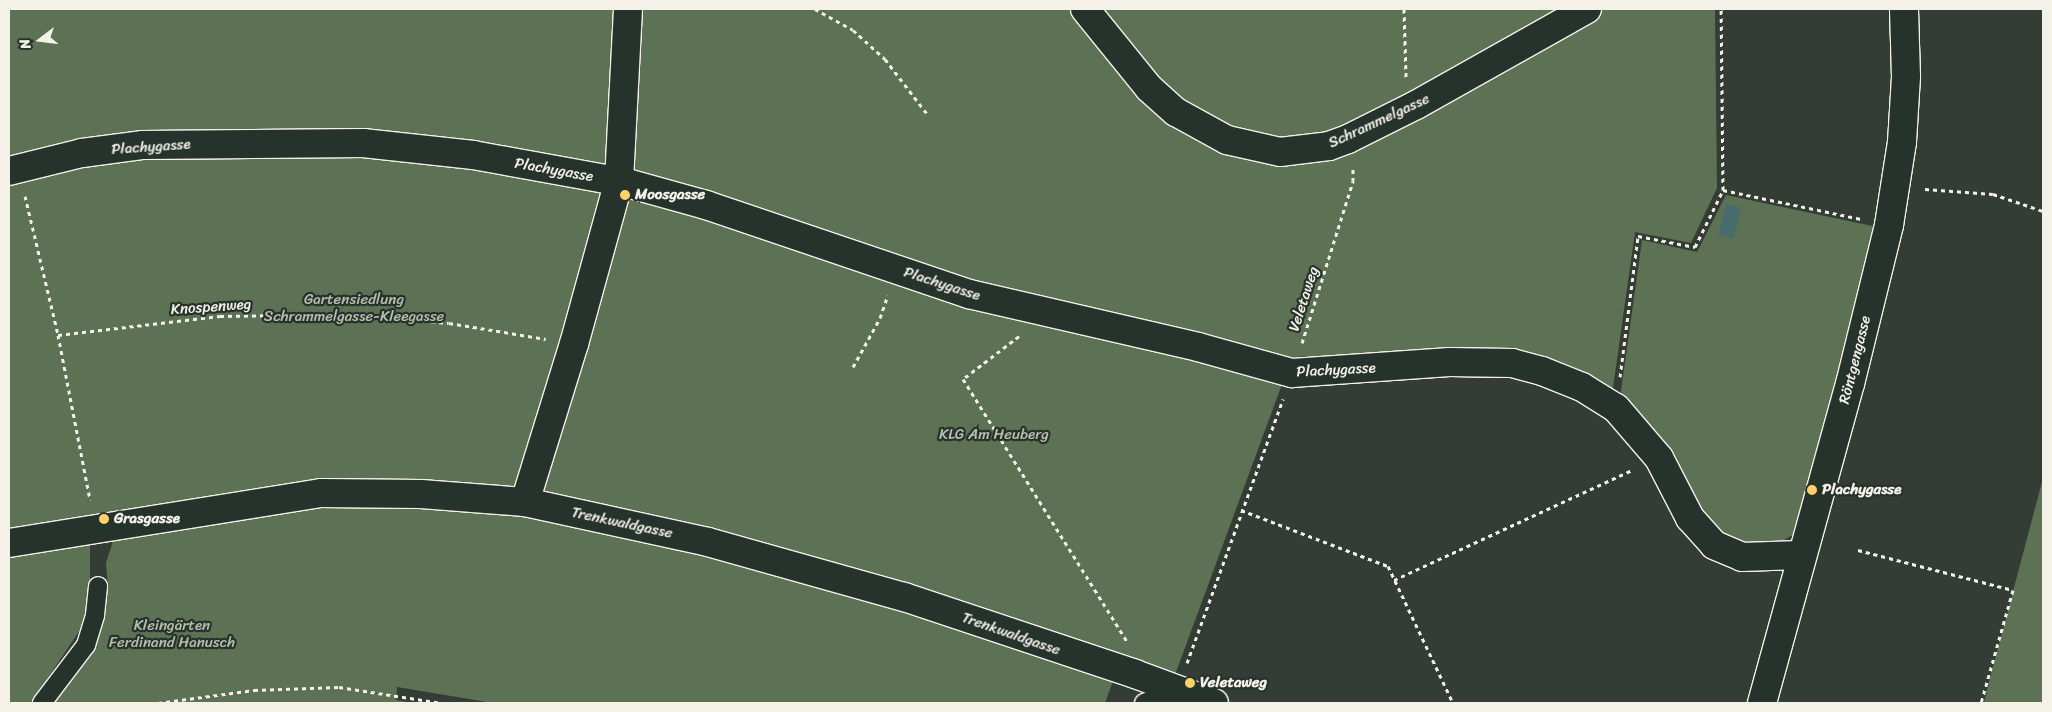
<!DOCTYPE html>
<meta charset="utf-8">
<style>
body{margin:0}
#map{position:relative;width:2052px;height:712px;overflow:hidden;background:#343d35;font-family:Sriracha,sans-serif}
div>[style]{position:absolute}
.green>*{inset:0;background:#5d7154}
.water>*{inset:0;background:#476c6b;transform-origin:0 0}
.path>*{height:3px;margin-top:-1.5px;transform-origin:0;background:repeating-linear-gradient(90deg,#f4f1e8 0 4px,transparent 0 8px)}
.roads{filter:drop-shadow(1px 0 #f4f1e8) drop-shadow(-1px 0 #f4f1e8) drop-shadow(0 1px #f4f1e8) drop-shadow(0 -1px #f4f1e8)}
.lane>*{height:18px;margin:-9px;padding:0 9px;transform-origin:9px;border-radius:9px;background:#26332d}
.street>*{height:28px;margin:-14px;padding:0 14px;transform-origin:14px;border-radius:14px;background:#26332d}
.dots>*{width:14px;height:14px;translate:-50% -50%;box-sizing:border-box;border:2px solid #26332d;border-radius:50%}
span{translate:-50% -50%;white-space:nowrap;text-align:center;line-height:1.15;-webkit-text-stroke:4.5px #26332d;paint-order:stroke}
.street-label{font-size:15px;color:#f4f1e8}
.poi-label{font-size:15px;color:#f4f1e8;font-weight:700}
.left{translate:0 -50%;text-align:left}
.park-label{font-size:15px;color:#b8bead}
.frame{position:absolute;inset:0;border:10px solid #f4f1e8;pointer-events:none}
.north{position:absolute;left:15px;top:15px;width:50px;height:50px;-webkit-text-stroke:4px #26332d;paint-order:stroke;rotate:255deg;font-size:14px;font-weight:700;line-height:20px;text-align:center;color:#f4f1e8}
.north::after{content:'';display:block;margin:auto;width:18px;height:22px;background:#f4f1e8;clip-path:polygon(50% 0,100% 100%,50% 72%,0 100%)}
</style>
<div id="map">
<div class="green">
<i style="clip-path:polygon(9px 9px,1715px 9px,1717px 188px,1691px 243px,1635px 232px,1612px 395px,1495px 350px,1292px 357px,1175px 675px,1122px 656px,1105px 703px,493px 703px,397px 687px,396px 700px,413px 703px,54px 703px,87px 658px,100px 632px,108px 588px,106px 563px,114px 538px,9px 532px,9px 185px,19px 182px,9px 162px)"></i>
<i style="clip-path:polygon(1726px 195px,1877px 227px,1799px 526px,1794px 534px,1779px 543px,1750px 546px,1712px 530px,1620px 398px,1642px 240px,1697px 252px)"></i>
<i style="clip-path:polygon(2043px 478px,2043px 703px,1984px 703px,1989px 682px)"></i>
<i style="clip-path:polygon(90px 539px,90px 592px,82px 627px,31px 703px,9px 703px,9px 551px)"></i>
</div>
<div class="water">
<i style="left:1726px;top:204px;width:16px;height:32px;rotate:14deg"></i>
</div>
<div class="path">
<i style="left:815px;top:9px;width:43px;rotate:28.9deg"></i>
<i style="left:853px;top:30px;width:43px;rotate:42.2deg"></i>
<i style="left:885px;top:59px;width:71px;rotate:52.5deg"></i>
<i style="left:1404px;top:9px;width:69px;rotate:88.3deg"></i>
<i style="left:1925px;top:189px;width:68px;rotate:4.2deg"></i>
<i style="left:1993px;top:194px;width:53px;rotate:18.8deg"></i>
<i style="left:1723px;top:190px;width:141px;rotate:11.9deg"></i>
<i style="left:25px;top:196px;width:143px;rotate:76.6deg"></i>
<i style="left:58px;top:335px;width:168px;rotate:79deg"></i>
<i style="left:58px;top:335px;width:163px;rotate:-6.7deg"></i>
<i style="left:220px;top:316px;width:123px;rotate:-0.9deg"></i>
<i style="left:343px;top:314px;width:106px;rotate:4.9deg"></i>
<i style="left:449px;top:323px;width:98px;rotate:9.4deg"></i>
<i style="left:1019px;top:336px;width:71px;rotate:142.5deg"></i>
<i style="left:963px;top:379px;width:309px;rotate:58deg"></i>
<i style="left:1302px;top:343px;width:170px;rotate:-72.5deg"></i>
<i style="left:1353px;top:181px;width:14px;rotate:-90deg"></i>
<i style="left:853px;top:367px;width:56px;rotate:-61.1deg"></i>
<i style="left:880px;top:318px;width:24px;rotate:-71deg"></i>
<i style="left:1620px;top:377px;width:142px;rotate:-82.7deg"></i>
<i style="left:1638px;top:236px;width:58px;rotate:10.9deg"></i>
<i style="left:1695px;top:247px;width:64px;rotate:-63.8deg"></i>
<i style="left:1723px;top:190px;width:181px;rotate:-90.6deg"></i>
<i style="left:1241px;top:510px;width:157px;rotate:20.9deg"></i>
<i style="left:1388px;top:566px;width:152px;rotate:64.6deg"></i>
<i style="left:1858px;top:550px;width:160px;rotate:14.5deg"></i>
<i style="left:2013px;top:590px;width:117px;rotate:105.8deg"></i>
<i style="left:1394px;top:580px;width:262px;rotate:-24.8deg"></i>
<i style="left:1187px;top:663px;width:281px;rotate:-70deg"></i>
<i style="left:158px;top:703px;width:97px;rotate:-7.7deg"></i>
<i style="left:254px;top:690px;width:85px;rotate:-2deg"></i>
<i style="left:339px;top:687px;width:104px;rotate:8.8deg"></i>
</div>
<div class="roads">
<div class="lane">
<i style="left:42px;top:703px;width:73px;rotate:-52.8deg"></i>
<i style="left:86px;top:645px;width:31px;rotate:-73deg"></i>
<i style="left:95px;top:615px;width:29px;rotate:-84deg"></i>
<i style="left:1144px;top:703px;width:35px;rotate:-22deg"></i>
</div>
<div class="street">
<i style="left:1085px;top:9px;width:102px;rotate:51deg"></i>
<i style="left:1149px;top:88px;width:36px;rotate:42deg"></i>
<i style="left:1176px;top:112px;width:58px;rotate:28.8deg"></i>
<i style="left:1227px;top:140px;width:54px;rotate:12.8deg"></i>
<i style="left:1280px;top:152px;width:49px;rotate:-7deg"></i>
<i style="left:1329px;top:146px;width:20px;rotate:-20deg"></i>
<i style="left:1348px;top:139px;width:76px;rotate:-26.6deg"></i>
<i style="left:1416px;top:105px;width:196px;rotate:-29.3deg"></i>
<i style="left:9px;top:171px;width:75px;rotate:-13.9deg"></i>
<i style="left:82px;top:153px;width:62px;rotate:-7.5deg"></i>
<i style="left:143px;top:145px;width:220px;rotate:-0.5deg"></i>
<i style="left:363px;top:143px;width:111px;rotate:6.2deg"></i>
<i style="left:473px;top:155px;width:157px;rotate:10.3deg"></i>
<i style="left:627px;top:183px;width:82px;rotate:15.6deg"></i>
<i style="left:706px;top:205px;width:278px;rotate:18.7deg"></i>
<i style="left:969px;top:294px;width:235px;rotate:13deg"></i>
<i style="left:1198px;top:347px;width:98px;rotate:15.5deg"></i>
<i style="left:1292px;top:373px;width:158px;rotate:-4deg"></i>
<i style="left:1450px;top:362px;width:62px;rotate:0.9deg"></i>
<i style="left:1512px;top:363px;width:31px;rotate:15deg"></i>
<i style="left:1542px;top:371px;width:43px;rotate:21.8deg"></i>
<i style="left:1582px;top:387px;width:40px;rotate:32deg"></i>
<i style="left:1616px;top:408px;width:66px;rotate:49.3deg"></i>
<i style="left:1659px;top:458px;width:68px;rotate:62.7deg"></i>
<i style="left:1690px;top:518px;width:36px;rotate:48deg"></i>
<i style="left:1714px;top:545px;width:30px;rotate:23deg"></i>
<i style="left:1742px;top:557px;width:58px;rotate:-2deg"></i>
<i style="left:525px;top:502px;width:165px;rotate:-72.8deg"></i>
<i style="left:574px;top:344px;width:169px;rotate:-74.6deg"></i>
<i style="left:619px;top:181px;width:172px;rotate:-87deg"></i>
<i style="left:9px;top:543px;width:316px;rotate:-9.1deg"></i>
<i style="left:321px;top:493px;width:100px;rotate:0.6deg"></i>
<i style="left:421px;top:494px;width:104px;rotate:4.4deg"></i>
<i style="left:525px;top:502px;width:187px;rotate:12.3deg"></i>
<i style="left:708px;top:542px;width:204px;rotate:15.7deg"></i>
<i style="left:904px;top:597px;width:243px;rotate:18.4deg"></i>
<i style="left:1135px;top:674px;width:84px;rotate:20.2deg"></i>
<i style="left:1762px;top:703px;width:331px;rotate:-74.6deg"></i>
<i style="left:1850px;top:384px;width:164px;rotate:-76.2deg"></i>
<i style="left:1889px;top:225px;width:84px;rotate:-81.1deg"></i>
<i style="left:1902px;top:142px;width:65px;rotate:-86.5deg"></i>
<i style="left:1906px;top:77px;width:68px;rotate:-91.7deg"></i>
</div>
</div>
<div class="dots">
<i style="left:625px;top:195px;background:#ffd166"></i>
<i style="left:1812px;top:490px;background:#ffd166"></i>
<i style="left:104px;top:519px;background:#ffd166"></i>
<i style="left:1190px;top:683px;background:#ffd166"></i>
</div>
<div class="street-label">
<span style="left:1379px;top:121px;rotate:-25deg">Schrammelgasse</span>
<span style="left:151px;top:147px;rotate:-4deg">Plachygasse</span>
<span style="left:554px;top:170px;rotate:10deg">Plachygasse</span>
<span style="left:942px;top:284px;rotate:18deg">Plachygasse</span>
<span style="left:1304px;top:299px;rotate:-72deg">Veletaweg</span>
<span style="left:211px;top:307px;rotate:-4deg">Knospenweg</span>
<span style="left:1855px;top:360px;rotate:-76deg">Röntgengasse</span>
<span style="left:1336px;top:370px;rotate:-3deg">Plachygasse</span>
<span style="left:622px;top:523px;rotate:12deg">Trenkwaldgasse</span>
<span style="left:1011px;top:634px;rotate:19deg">Trenkwaldgasse</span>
</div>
<div class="poi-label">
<span class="left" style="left:635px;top:195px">Moosgasse</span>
<span class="left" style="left:1822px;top:490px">Plachygasse</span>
<span class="left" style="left:114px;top:519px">Grasgasse</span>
<span class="left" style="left:1200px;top:683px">Veletaweg</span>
</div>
<div class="park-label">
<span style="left:354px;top:308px">Gartensiedlung<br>Schrammelgasse-Kleegasse</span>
<span style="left:994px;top:435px">KLG Am Heuberg</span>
<span style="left:172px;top:634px">Kleingärten<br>Ferdinand Hanusch</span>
</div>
<div class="frame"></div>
<div class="north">N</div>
</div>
